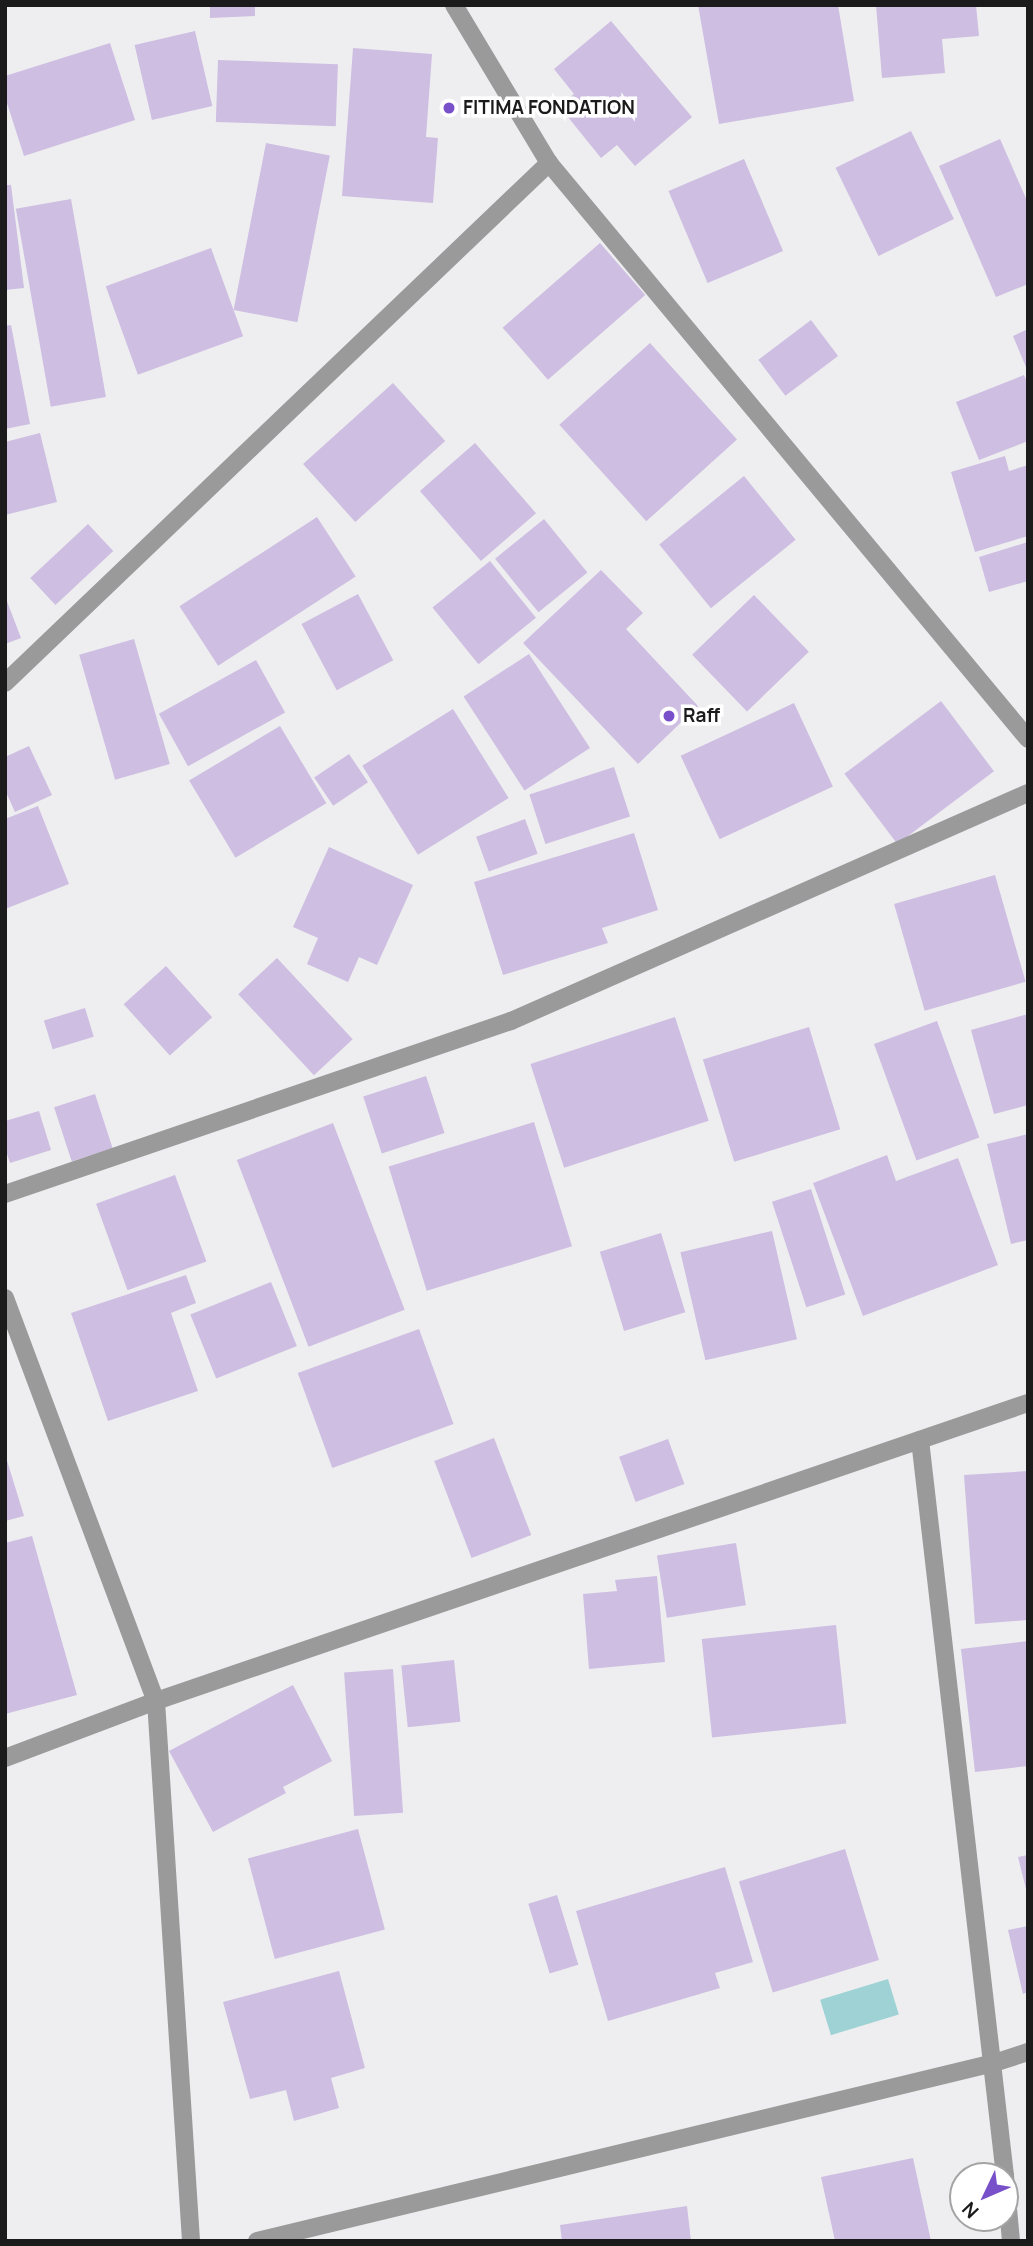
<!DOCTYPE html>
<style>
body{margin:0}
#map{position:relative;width:1033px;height:2246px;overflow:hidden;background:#eeeef0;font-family:Manrope,sans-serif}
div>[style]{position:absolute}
.water>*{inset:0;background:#9fd2d5;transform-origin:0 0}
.building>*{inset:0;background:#cebee2;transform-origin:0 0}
.minor>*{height:18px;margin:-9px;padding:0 9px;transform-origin:9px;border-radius:9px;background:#9b9a9b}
.dots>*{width:19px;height:19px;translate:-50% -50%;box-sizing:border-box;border:4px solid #fff;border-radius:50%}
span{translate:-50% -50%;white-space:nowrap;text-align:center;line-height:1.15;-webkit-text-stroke:7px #fff;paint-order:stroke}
.poi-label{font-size:19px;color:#1b1b1c;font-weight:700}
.left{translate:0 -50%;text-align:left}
.frame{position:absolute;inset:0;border:7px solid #1b1b1c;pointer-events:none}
.north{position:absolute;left:949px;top:2162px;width:70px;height:70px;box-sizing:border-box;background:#fff;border:2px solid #a4a4a4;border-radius:50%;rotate:226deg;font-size:19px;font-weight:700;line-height:28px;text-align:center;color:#1b1b1c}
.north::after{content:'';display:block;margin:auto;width:24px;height:32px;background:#7850c9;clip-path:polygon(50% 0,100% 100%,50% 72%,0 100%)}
</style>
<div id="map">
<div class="water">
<i style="left:888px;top:1979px;width:37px;height:71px;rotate:73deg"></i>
</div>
<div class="building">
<i style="clip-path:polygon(210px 5px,255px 5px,255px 16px,210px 18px)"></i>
<i style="clip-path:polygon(698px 5px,838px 5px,854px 101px,719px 124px)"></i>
<i style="clip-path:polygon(876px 5px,976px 5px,979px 36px,942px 39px,945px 73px,882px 78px)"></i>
<i style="clip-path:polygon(611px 21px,692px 117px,635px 166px,617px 145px,601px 158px,559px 106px,574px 94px,554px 69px)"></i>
<i style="left:195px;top:31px;width:77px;height:62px;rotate:77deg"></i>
<i style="clip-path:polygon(110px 43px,135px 120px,24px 156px,5px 97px,5px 76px)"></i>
<i style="clip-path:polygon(353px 48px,432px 54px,426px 137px,438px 138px,433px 203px,342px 196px)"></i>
<i style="left:218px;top:60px;width:120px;height:62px;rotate:2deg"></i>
<i style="left:911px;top:131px;width:98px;height:84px;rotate:64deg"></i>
<i style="clip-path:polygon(1000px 139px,1028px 203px,1028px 284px,996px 297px,939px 166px)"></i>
<i style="left:266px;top:143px;width:65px;height:170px;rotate:11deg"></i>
<i style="left:744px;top:159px;width:100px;height:82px;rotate:67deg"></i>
<i style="clip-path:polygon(5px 185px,11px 185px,24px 288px,5px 290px)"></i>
<i style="left:71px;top:199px;width:201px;height:56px;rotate:80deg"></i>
<i style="left:600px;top:243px;width:69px;height:129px;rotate:49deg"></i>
<i style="left:211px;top:248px;width:94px;height:112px;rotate:70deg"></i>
<i style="left:811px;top:320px;width:45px;height:66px;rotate:53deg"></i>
<i style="clip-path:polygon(11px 325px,30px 424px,5px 429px,5px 326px)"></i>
<i style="clip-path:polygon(1028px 329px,1028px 372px,1013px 336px)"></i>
<i style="left:650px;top:343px;width:130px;height:122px;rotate:48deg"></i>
<i style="clip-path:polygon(1024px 375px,1028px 385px,1028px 441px,979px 460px,956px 402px)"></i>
<i style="left:393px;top:383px;width:78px;height:121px;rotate:48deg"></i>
<i style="clip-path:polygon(40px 433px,57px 502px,5px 515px,5px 442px)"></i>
<i style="left:475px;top:443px;width:93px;height:73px;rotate:49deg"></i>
<i style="clip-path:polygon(1005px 456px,1009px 471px,1028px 465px,1028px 536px,975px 552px,951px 472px)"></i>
<i style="left:744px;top:476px;width:82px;height:109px;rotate:51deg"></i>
<i style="left:317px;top:517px;width:71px;height:164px;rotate:57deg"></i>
<i style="left:544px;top:519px;width:69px;height:63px;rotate:51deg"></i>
<i style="left:88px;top:524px;width:37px;height:79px;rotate:47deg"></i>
<i style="clip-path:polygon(1028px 542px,1028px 581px,989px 592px,979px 557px)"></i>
<i style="left:490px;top:561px;width:73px;height:74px;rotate:51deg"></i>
<i style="clip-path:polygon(601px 570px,643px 613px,626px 629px,698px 706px,638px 764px,523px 643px)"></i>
<i style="left:358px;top:594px;width:75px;height:64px;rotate:62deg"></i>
<i style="left:754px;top:595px;width:79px;height:86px;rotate:46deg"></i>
<i style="clip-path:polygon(5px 596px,21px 638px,5px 644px)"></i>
<i style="left:134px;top:639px;width:130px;height:57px;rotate:74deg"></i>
<i style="left:529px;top:654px;width:112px;height:78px;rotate:57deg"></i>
<i style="left:256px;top:660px;width:60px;height:111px;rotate:61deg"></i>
<i style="left:941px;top:701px;width:88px;height:121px;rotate:53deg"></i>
<i style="left:794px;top:703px;width:92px;height:125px;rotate:65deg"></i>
<i style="left:453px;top:709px;width:105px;height:107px;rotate:58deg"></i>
<i style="left:280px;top:726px;width:90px;height:106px;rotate:59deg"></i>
<i style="clip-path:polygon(29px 746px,52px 795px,15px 812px,5px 790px,5px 757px)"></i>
<i style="left:349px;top:754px;width:34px;height:42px;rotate:56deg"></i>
<i style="left:614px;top:767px;width:52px;height:89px;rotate:72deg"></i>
<i style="clip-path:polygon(38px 806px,69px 884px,5px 909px,5px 819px)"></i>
<i style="left:525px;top:819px;width:37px;height:52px;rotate:70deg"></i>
<i style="clip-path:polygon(634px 833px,658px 910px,602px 928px,608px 943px,503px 975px,474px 882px)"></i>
<i style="clip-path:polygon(329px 847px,413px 885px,377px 965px,359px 957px,348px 982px,307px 964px,318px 938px,293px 927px)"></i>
<i style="left:995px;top:875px;width:111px;height:105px;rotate:74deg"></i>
<i style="left:277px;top:958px;width:111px;height:53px;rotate:47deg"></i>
<i style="left:166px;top:966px;width:69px;height:57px;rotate:48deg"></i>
<i style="left:85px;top:1008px;width:30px;height:43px;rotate:73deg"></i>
<i style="clip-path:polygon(1028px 1014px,1028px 1105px,994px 1114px,971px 1030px)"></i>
<i style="left:675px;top:1017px;width:109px;height:152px;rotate:72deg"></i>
<i style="left:937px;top:1021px;width:124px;height:67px;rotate:70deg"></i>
<i style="left:809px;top:1027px;width:107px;height:111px;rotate:73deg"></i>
<i style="left:426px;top:1076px;width:60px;height:66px;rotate:72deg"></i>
<i style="left:95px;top:1094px;width:57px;height:43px;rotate:72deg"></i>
<i style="clip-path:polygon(39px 1111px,51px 1150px,10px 1163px,5px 1148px,5px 1121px)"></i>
<i style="left:534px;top:1122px;width:130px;height:152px;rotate:73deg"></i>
<i style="left:333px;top:1123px;width:200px;height:103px;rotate:69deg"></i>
<i style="clip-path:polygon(1028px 1134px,1028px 1240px,1011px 1244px,987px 1144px)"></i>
<i style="clip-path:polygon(887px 1155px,896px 1181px,958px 1158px,998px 1265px,863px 1316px,813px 1183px)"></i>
<i style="left:175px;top:1175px;width:92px;height:84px;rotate:70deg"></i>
<i style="left:811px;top:1189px;width:111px;height:41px;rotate:72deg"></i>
<i style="left:772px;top:1231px;width:111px;height:94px;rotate:77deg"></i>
<i style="left:661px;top:1233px;width:83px;height:64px;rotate:73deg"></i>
<i style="clip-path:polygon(186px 1275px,196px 1303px,171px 1313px,198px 1391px,108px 1421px,71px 1313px)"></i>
<i style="left:271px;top:1282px;width:69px;height:87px;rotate:68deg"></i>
<i style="left:419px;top:1329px;width:101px;height:129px;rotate:70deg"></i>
<i style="left:494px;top:1438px;width:104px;height:64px;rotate:69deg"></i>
<i style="left:668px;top:1439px;width:48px;height:52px;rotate:70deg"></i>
<i style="clip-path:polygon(5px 1454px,24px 1516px,5px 1521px)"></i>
<i style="clip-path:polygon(1028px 1471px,1028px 1620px,975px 1624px,964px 1475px)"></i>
<i style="clip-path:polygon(32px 1536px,77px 1695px,5px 1714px,5px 1543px)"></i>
<i style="left:736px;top:1543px;width:63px;height:80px;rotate:81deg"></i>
<i style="clip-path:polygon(657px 1576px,665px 1662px,589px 1669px,583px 1594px,617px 1591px,615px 1580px)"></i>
<i style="left:836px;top:1625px;width:99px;height:135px;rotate:84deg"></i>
<i style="clip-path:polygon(1028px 1641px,1028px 1766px,975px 1772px,961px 1649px)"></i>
<i style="left:454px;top:1660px;width:62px;height:53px;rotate:84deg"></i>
<i style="left:393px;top:1669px;width:144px;height:49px;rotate:86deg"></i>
<i style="clip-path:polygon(293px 1685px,332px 1761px,283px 1787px,286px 1793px,213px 1832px,169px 1751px)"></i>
<i style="left:358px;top:1829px;width:104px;height:114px;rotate:75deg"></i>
<i style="left:845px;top:1849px;width:116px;height:111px;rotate:73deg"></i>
<i style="clip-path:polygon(1028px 1855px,1028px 1893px,1027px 1893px,1018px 1857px)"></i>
<i style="clip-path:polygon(725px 1867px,753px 1962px,715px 1973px,720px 1988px,608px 2021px,576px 1911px)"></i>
<i style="left:557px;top:1895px;width:73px;height:30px;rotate:73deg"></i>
<i style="clip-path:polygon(1028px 1926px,1028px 1992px,1023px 1994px,1008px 1930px)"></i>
<i style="clip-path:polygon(339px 1971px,365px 2068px,331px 2078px,339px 2108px,294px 2121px,286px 2090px,250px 2099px,223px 2002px)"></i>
<i style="clip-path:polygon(913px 2158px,931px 2241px,835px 2241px,821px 2177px)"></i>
<i style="clip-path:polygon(687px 2206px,691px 2241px,562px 2241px,560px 2225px)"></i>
</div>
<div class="minor">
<i style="left:454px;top:5px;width:184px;rotate:59deg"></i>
<i style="left:549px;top:163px;width:749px;rotate:50.25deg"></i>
<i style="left:5px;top:683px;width:753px;rotate:-43.71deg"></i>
<i style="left:5px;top:1194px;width:535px;rotate:-18.88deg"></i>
<i style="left:511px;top:1021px;width:565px;rotate:-23.8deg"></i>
<i style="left:5px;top:1298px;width:430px;rotate:69.5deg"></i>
<i style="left:156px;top:1701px;width:541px;rotate:86.29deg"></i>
<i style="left:920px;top:1440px;width:741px;rotate:83.41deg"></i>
<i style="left:5px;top:1758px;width:161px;rotate:-20.7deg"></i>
<i style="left:156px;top:1701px;width:922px;rotate:-18.87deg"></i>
<i style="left:1005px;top:2176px;width:65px;rotate:84.7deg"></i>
<i style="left:257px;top:2241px;width:758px;rotate:-13.58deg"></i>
<i style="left:994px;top:2063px;width:36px;rotate:-18deg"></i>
</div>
<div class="dots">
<i style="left:449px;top:108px;background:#7850c9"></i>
<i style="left:669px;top:716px;background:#7850c9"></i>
</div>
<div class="poi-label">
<span class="left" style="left:463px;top:108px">FITIMA FONDATION</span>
<span class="left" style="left:683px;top:716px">Raff</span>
</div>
<div class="frame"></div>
<div class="north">N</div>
</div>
